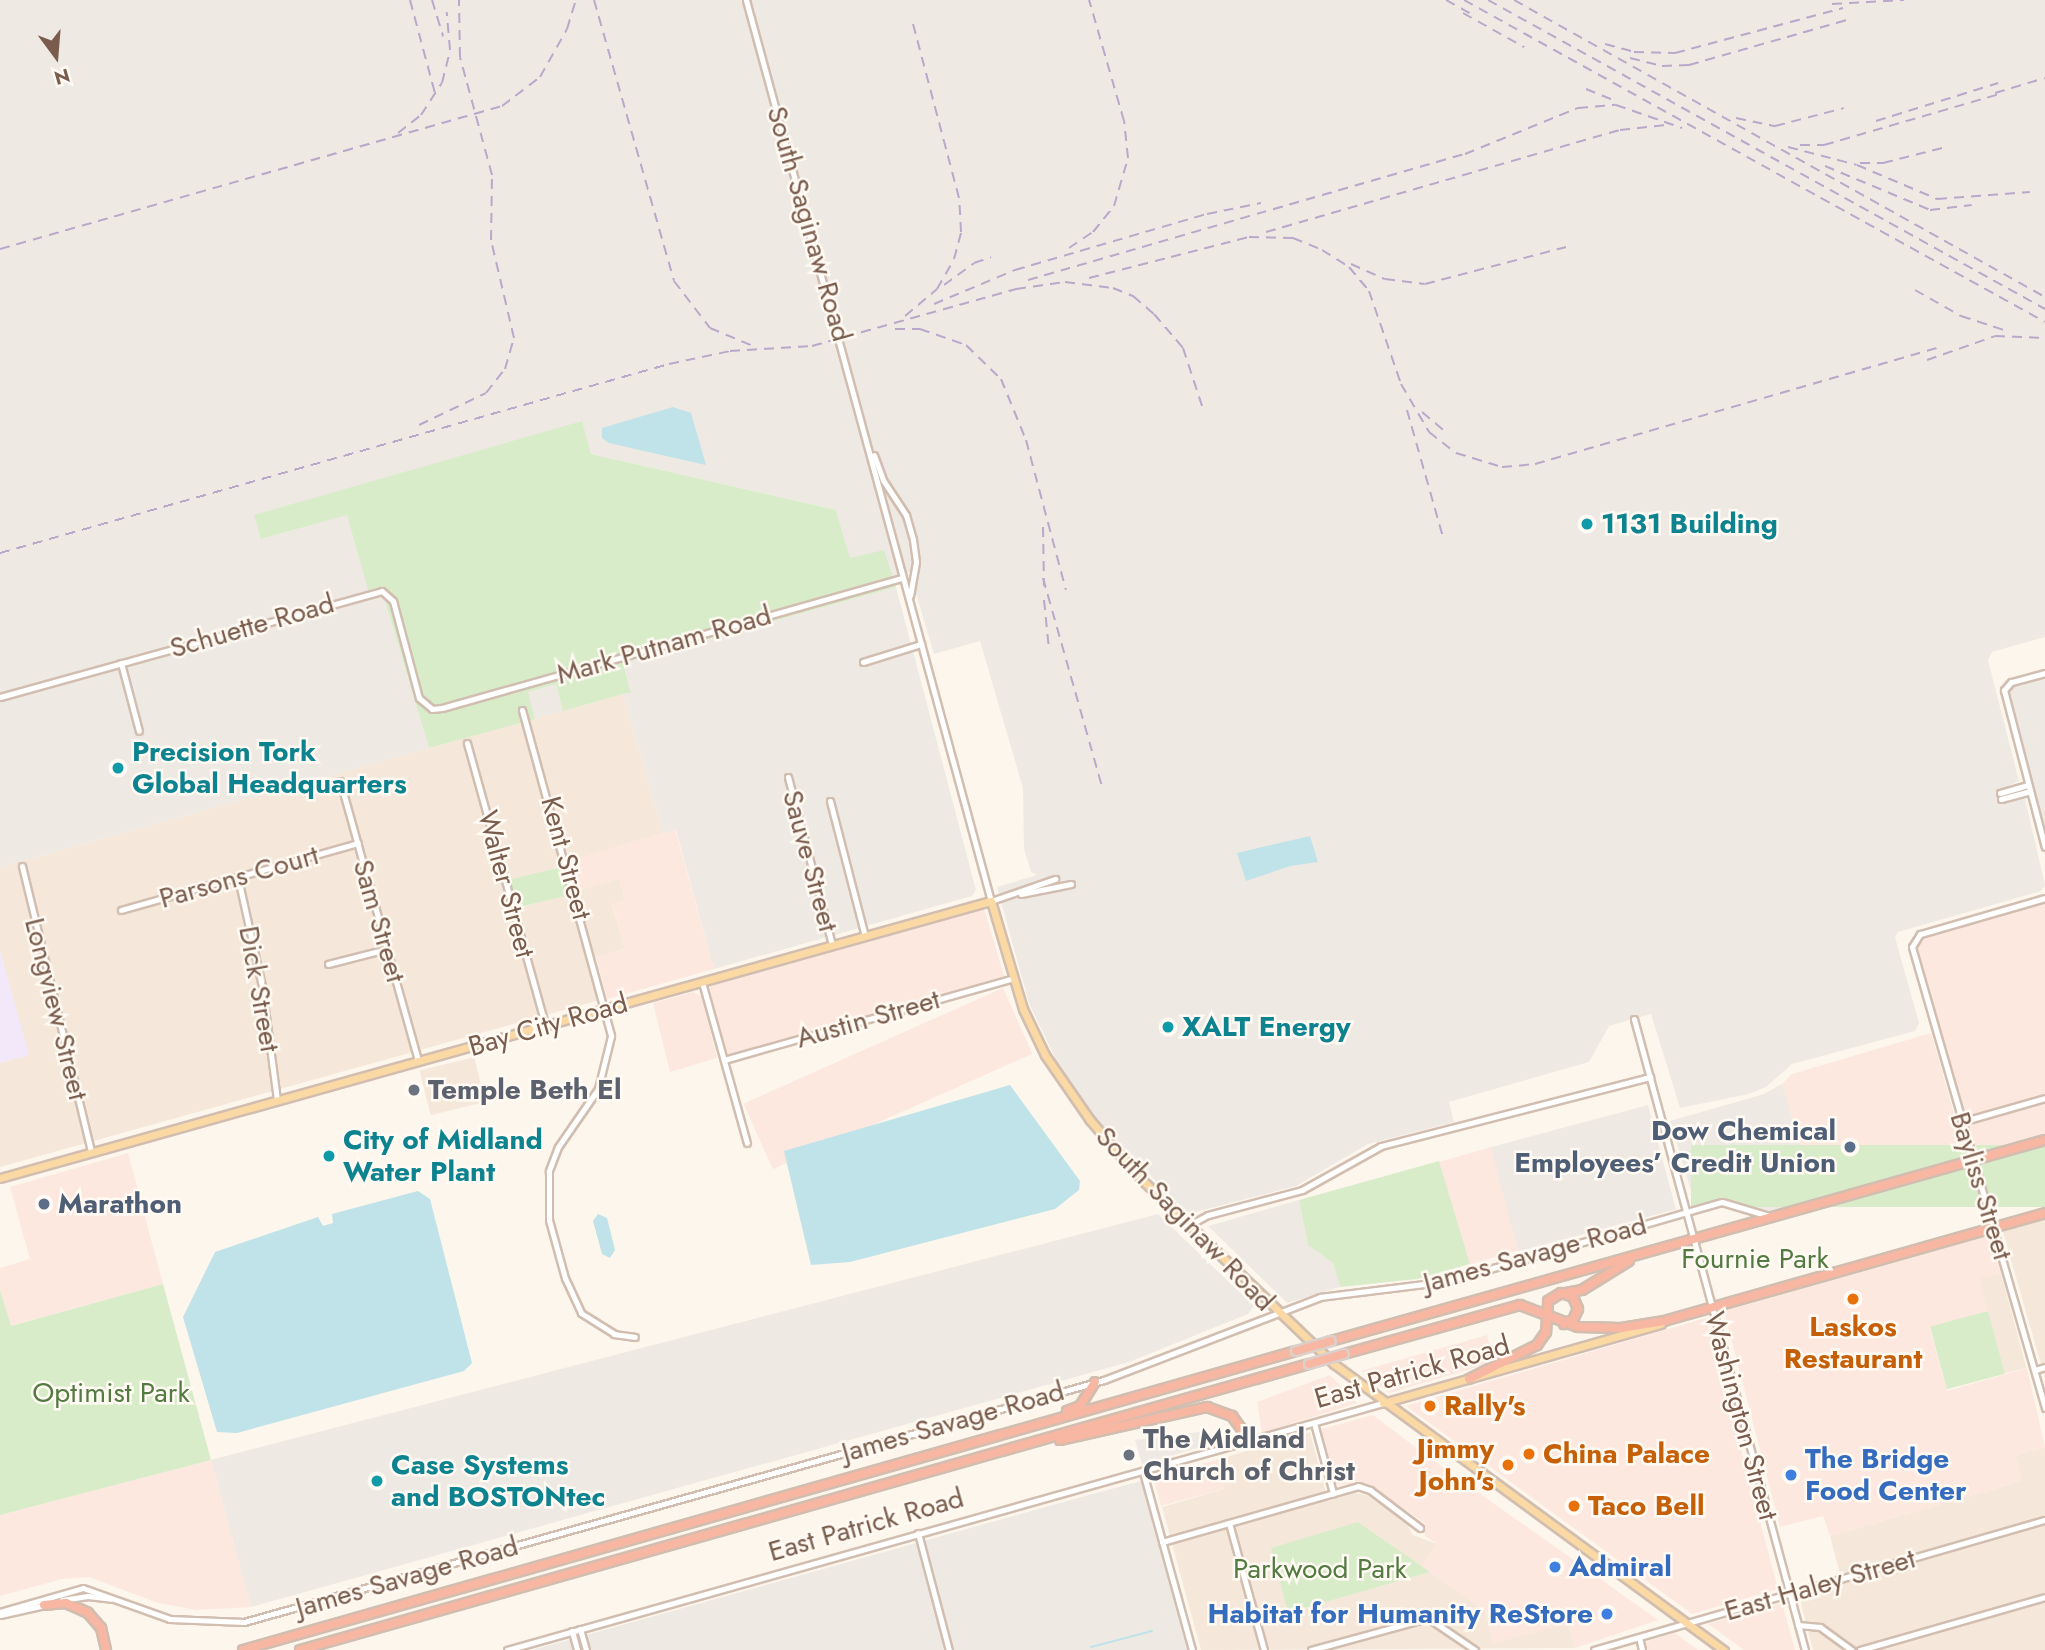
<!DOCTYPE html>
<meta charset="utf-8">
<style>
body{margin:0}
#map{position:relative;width:2045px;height:1650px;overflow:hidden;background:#fdf6ec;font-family:Jost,sans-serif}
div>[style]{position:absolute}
.residential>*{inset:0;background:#f5e8da;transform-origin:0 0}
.commercial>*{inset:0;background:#fde8e0;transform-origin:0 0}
.industrial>*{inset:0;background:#efe9e4;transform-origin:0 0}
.education>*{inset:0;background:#f3e8fa}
.green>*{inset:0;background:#d8ecc9;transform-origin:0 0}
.water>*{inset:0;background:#bfe3e8}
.stream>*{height:2px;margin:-1px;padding:0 1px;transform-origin:1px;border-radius:1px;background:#bfe3e8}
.roads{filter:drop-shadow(2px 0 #d1beb0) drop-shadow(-2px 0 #d1beb0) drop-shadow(0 2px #d1beb0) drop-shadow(0 -2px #d1beb0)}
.minor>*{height:5px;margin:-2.5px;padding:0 2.5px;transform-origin:2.5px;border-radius:2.5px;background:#fff}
.major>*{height:7px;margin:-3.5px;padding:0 3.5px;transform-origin:3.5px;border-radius:3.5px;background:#fbd9a5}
.highway>*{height:8px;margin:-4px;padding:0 4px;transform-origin:4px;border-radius:4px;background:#f7b7a3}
.rail>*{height:2px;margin-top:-1px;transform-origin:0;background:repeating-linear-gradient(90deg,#b9a8c9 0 10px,transparent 0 17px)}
.bridges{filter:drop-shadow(2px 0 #dad1cd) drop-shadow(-2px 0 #dad1cd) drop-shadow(0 2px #dad1cd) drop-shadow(0 -2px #dad1cd)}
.highway-bridge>*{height:8px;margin:-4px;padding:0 4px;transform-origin:4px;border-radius:4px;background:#f7b7a3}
.dots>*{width:19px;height:19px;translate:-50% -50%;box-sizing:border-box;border:4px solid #fffaf3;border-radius:50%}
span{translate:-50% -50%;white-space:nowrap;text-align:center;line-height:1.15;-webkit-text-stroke:5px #fffaf3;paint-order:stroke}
.street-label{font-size:28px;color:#7a5c4d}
.culture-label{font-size:28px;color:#0d838f;font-weight:700}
.left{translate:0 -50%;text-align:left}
.worship-label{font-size:28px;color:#5b616d;font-weight:700}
.service-label{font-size:28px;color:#4e5e75;font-weight:700}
.right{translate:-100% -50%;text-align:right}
.park-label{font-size:28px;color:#537a41}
.food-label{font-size:28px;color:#c56008;font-weight:700}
.shop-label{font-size:28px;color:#366cbe;font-weight:700}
.north{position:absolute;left:21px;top:21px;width:70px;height:70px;-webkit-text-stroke:5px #fffaf3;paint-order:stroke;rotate:164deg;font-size:19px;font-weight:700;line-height:28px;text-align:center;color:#7a5c4d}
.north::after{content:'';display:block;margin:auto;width:24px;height:32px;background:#7a5c4d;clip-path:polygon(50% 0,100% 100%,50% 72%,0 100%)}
</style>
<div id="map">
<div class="residential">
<i style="clip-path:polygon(623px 694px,663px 833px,509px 883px,517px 909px,619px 878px,625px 900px,612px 905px,625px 949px,589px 959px,600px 1000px,0 1167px,0 1063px,28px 1055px,0 951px,0 867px)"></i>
<i style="left:474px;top:1057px;width:46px;height:56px;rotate:76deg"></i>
<i style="clip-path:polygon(2045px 1219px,2045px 1363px,2041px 1364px,2003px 1232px)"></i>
<i style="left:2001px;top:1273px;width:98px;height:23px;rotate:75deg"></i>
<i style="clip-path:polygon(1310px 1432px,1328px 1501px,1355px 1493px,1367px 1495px,1407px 1524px,1413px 1535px,1437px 1544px,1422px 1567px,1358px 1522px,1288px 1613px,1430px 1572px,1484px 1610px,1568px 1623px,1575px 1648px,1201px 1650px,1162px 1507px,1224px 1489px,1216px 1460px)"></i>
<i style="clip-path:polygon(2045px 1447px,2045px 1650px,1813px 1650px,1800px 1600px,1843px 1585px,1830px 1536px,2022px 1481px,2015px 1456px)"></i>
</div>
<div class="commercial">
<i style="clip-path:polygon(675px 829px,714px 969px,607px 999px,596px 957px,625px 949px,612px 904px,625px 900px,619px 879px,578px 890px,569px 861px)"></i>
<i style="clip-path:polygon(2045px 903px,2045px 1136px,1978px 1154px,1973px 1149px,1915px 944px,1919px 938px)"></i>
<i style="clip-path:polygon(984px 909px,1004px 976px,729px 1056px,724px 1052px,709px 985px)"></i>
<i style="left:1003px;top:988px;width:72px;height:284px;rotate:66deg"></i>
<i style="clip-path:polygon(693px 992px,702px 997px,717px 1058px,670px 1072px,653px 1003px)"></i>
<i style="clip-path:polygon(1931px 1033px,1965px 1152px,1962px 1159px,1817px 1200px,1782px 1084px,1792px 1074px)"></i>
<i style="left:1491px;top:1147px;width:107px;height:54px;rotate:74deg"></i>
<i style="clip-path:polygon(128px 1153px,163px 1284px,10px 1326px,0 1290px,0 1268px,30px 1259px,10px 1187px)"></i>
<i style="clip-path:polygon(1990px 1234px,2001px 1273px,1979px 1279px,1988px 1311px,1930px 1328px,1947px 1391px,2027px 1368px,2045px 1447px,2015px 1456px,2022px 1481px,1830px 1536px,1823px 1516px,1780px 1527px,1724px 1311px)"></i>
<i style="clip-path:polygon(1706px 1318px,1778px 1589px,1692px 1614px,1406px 1406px)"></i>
<i style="clip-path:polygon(1487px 1335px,1494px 1362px,1389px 1393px,1361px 1371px)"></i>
<i style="clip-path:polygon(1330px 1375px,1357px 1403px,1262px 1433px,1257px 1402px)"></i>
<i style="clip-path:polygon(1373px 1415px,1427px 1456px,1658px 1620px,1575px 1648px,1567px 1624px,1493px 1643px,1484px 1610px,1422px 1567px,1437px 1544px,1425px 1536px,1425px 1523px,1366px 1483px,1334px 1485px,1321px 1429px)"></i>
<i style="clip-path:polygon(211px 1460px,251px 1607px,196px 1610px,158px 1603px,89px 1577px,62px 1579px,0 1596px,0 1515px)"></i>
<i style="left:1216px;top:1460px;width:30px;height:65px;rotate:75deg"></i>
<i style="clip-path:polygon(1782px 1603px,1795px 1650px,1744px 1650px,1708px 1624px)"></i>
<i style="clip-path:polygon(1675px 1633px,1698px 1650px,1644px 1650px,1642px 1643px)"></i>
</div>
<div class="industrial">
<i style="clip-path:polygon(0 0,2045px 0,2045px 637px,1992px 652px,1988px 660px,2019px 781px,1999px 790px,2003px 803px,2025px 799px,2045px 885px,2041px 891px,1898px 932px,1895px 937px,1919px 1023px,1915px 1031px,1792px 1064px,1766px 1087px,1749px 1094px,1680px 1108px,1651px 1014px,1609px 1026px,1589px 1062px,1449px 1102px,1454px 1122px,1368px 1144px,1296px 1186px,1188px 1214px,1091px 1114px,1059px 1066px,1029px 1003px,997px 887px,1037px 875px,1031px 872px,1024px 849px,1023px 788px,980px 641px,934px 654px,915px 590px,917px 570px,891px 578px,850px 559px,836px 510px,591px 454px,581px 421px,262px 539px,347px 514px,368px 589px,381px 586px,429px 748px,0 867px)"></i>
<i style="clip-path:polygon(896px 587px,976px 890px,972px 896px,714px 969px,676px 830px,663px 833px,623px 694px,631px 691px,623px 663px)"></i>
<i style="clip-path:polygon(2045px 676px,2045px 830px,2008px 692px,2014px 685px)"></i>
<i style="left:556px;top:684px;width:28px;height:30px;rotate:75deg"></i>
<i style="clip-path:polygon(1782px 1084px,1817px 1200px,1765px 1212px,1753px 1211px,1725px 1196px,1695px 1204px,1670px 1121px,1764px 1094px)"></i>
<i style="left:1648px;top:1105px;width:108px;height:163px;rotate:75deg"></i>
<i style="clip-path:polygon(1299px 1200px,1308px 1245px,1333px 1263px,1340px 1287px,1287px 1303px,1208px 1226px)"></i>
<i style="clip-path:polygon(1158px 1214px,1254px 1306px,1248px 1314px,1129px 1362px,251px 1607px,211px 1460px)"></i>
<i style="clip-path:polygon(1199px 1432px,1229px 1439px,1142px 1464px,1135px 1440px)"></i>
<i style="clip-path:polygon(1141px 1481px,1187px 1650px,532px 1650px,1085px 1496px)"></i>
</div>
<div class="education">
<i style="clip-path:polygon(0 951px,29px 1055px,0 1063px)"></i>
</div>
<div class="green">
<i style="clip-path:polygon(582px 421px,591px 454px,836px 510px,850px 558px,884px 550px,896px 587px,623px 663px,631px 692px,623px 694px,563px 711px,556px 684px,528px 692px,535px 719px,429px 748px,381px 587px,368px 590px,347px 515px,261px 539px,254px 515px)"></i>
<i style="left:565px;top:866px;width:29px;height:58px;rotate:76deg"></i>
<i style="left:2045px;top:1145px;width:62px;height:354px;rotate:90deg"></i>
<i style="clip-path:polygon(1439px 1161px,1470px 1264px,1417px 1279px,1340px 1287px,1333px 1263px,1308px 1245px,1299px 1200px)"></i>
<i style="clip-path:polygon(163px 1284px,211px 1460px,0 1515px,0 1290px,11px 1326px)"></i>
<i style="left:1988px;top:1311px;width:65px;height:60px;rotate:75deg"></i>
<i style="clip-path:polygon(1358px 1522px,1430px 1572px,1288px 1613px,1271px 1548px)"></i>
</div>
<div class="water">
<i style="clip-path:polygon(673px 407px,691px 413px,706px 465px,609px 443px,602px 438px,602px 428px)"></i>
<i style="clip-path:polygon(1310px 836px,1318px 862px,1290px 866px,1246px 881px,1237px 853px)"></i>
<i style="clip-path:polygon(1010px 1085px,1080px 1181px,1079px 1190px,1055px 1209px,850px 1262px,811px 1265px,784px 1151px)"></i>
<i style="clip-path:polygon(418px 1191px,430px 1199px,472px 1363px,464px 1371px,237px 1433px,217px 1432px,183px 1317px,215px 1252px,318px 1217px,323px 1226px,333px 1223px,332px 1214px)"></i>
<i style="clip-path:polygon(598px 1214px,607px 1218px,615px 1250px,610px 1258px,602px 1254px,593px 1221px)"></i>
</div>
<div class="stream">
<i style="left:1091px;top:1647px;width:63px;rotate:-14.7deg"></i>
</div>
<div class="roads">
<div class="minor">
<i style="left:746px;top:0;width:934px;rotate:74.79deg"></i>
<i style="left:991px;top:901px;width:68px;rotate:-19deg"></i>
<i style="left:874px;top:455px;width:27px;rotate:70deg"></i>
<i style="left:883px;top:480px;width:42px;rotate:56.7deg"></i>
<i style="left:906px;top:515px;width:26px;rotate:74deg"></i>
<i style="left:913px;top:540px;width:22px;rotate:82deg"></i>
<i style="left:916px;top:562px;width:34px;rotate:100deg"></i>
<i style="left:863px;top:662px;width:61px;rotate:-17.2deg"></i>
<i style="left:121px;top:663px;width:70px;rotate:75.2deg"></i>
<i style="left:2045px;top:673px;width:35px;rotate:165deg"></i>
<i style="left:2011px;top:682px;width:11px;rotate:131deg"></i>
<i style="left:2004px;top:690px;width:162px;rotate:75.4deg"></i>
<i style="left:0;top:697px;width:396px;rotate:-15.5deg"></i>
<i style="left:382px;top:591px;width:15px;rotate:42deg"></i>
<i style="left:393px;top:601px;width:100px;rotate:75deg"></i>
<i style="left:419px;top:698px;width:17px;rotate:40deg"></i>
<i style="left:432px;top:709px;width:10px;rotate:-6deg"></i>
<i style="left:442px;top:708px;width:478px;rotate:-15.8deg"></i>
<i style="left:522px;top:710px;width:338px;rotate:74.7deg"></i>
<i style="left:611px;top:1036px;width:55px;rotate:103.8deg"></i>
<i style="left:598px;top:1089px;width:70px;rotate:124.6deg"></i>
<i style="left:558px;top:1147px;width:26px;rotate:111deg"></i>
<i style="left:549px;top:1171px;width:49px;rotate:90deg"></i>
<i style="left:549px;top:1220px;width:60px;rotate:74.6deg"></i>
<i style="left:565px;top:1278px;width:38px;rotate:65deg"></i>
<i style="left:581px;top:1313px;width:39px;rotate:32deg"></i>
<i style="left:614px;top:1334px;width:21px;rotate:8deg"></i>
<i style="left:467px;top:743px;width:293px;rotate:74.5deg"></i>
<i style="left:788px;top:777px;width:174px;rotate:75.3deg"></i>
<i style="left:340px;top:781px;width:291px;rotate:74.4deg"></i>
<i style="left:2000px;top:793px;width:29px;rotate:-16deg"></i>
<i style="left:2001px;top:799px;width:30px;rotate:-15deg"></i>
<i style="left:830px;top:801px;width:139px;rotate:75.5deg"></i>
<i style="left:22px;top:866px;width:294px;rotate:76.4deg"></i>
<i style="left:238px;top:878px;width:111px;rotate:77.5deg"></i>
<i style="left:262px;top:986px;width:115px;rotate:82.5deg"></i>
<i style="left:1021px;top:894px;width:51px;rotate:-11.3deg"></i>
<i style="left:2045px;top:898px;width:130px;rotate:163.9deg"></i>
<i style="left:1920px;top:934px;width:15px;rotate:122deg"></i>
<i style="left:1912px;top:947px;width:480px;rotate:73.9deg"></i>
<i style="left:121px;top:910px;width:246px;rotate:-15.8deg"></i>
<i style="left:328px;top:964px;width:61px;rotate:-14.3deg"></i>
<i style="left:702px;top:982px;width:167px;rotate:74.4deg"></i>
<i style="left:1634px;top:1019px;width:654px;rotate:74.84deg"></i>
<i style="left:724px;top:1060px;width:300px;rotate:-15.8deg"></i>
<i style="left:1961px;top:1122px;width:87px;rotate:-15.9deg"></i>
<i style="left:1189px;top:1225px;width:21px;rotate:-28deg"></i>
<i style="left:1208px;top:1215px;width:97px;rotate:-14.9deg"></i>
<i style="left:1302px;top:1190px;width:90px;rotate:-29.1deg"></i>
<i style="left:1381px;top:1146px;width:278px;rotate:-14.4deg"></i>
<i style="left:2035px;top:1370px;width:10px;rotate:-17deg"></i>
<i style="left:1314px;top:1423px;width:73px;rotate:74.8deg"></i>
<i style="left:1143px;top:1472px;width:185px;rotate:74.6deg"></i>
<i style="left:1229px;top:1523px;width:132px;rotate:74.6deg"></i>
<i style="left:918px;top:1533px;width:121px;rotate:75.2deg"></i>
<i style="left:1162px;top:1542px;width:204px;rotate:-15.9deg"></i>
<i style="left:1358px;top:1486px;width:13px;rotate:18deg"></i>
<i style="left:1370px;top:1490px;width:63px;rotate:37.2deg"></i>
<i style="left:62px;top:1600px;width:26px;rotate:-9deg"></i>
<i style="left:88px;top:1596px;width:23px;rotate:7deg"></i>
<i style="left:0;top:1612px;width:86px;rotate:-16.1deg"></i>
<i style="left:83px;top:1588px;width:92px;rotate:19.6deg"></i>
<i style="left:170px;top:1619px;width:74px;rotate:2.3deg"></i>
<i style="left:244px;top:1622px;width:893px;rotate:-15.72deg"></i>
<i style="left:1104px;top:1380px;width:231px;rotate:-21deg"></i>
<i style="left:1320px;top:1297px;width:129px;rotate:-7.1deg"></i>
<i style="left:1448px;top:1281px;width:285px;rotate:-16.1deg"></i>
<i style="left:1722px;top:1202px;width:49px;rotate:16.6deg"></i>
<i style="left:0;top:1615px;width:46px;rotate:-12.5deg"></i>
<i style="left:1798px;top:1625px;width:22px;rotate:5deg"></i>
<i style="left:1820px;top:1627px;width:39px;rotate:36deg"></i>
<i style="left:580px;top:1629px;width:22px;rotate:74deg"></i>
<i style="left:572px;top:1631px;width:20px;rotate:75deg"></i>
<i style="left:1639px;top:1637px;width:13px;rotate:77deg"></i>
<i style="left:507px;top:1650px;width:910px;rotate:-15.75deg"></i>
<i style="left:1311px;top:1650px;width:121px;rotate:-15.3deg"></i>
<i style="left:1428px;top:1618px;width:57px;rotate:34.2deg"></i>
<i style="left:1594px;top:1650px;width:469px;rotate:-16.1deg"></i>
<i style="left:1860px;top:1650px;width:192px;rotate:-16deg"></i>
</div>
<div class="major">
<i style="left:0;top:1178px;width:1029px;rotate:-15.62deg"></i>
<i style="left:991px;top:901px;width:113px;rotate:73.5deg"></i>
<i style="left:1023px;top:1009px;width:51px;rotate:64.4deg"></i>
<i style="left:1045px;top:1055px;width:79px;rotate:55.3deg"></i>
<i style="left:1090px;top:1120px;width:78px;rotate:49.2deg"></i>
<i style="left:1141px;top:1179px;width:267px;rotate:43.8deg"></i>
<i style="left:1334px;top:1364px;width:484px;rotate:36.3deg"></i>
<i style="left:1383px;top:1403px;width:289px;rotate:-15.9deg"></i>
</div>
<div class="highway">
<i style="left:1566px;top:1293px;width:16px;rotate:-11deg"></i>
<i style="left:1582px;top:1290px;width:55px;rotate:-31.7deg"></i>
<i style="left:1331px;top:1341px;width:742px;rotate:-15.72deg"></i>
<i style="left:1344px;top:1354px;width:183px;rotate:-15.6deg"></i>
<i style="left:1520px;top:1305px;width:62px;rotate:20.8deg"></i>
<i style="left:1578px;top:1327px;width:43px;rotate:1.3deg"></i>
<i style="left:1621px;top:1328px;width:44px;rotate:-9.2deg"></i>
<i style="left:1664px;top:1321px;width:396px;rotate:-15.8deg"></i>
<i style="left:1469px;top:1379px;width:76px;rotate:-26.6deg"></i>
<i style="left:1537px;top:1345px;width:16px;rotate:-55deg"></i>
<i style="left:1546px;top:1332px;width:31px;rotate:-86deg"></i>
<i style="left:1548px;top:1301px;width:15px;rotate:-32deg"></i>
<i style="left:1561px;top:1293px;width:13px;rotate:18deg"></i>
<i style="left:1573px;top:1297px;width:13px;rotate:67deg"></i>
<i style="left:1578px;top:1309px;width:12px;rotate:114deg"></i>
<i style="left:1573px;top:1320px;width:10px;rotate:156deg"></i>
<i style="left:1067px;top:1411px;width:14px;rotate:-21deg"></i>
<i style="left:1080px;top:1406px;width:28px;rotate:-58deg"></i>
<i style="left:1060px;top:1440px;width:151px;rotate:-12.7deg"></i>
<i style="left:1207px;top:1407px;width:27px;rotate:20deg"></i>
<i style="left:1232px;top:1416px;width:31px;rotate:54deg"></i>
<i style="left:44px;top:1605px;width:22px;rotate:-5deg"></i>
<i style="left:66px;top:1603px;width:24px;rotate:24deg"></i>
<i style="left:88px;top:1613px;width:20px;rotate:49deg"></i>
<i style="left:101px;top:1628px;width:23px;rotate:77deg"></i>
<i style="left:243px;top:1650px;width:1095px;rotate:-15.85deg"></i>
<i style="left:300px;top:1650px;width:1049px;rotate:-15.83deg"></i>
</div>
</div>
<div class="rail">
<i style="left:410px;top:0;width:96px;rotate:75deg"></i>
<i style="left:432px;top:0;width:38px;rotate:73deg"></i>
<i style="left:594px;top:0;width:292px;rotate:74.1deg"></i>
<i style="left:674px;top:281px;width:59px;rotate:52.5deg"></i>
<i style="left:710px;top:328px;width:47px;rotate:22.7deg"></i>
<i style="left:1446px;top:0;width:29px;rotate:29deg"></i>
<i style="left:1464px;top:0;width:664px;rotate:29deg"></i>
<i style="left:1488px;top:0;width:637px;rotate:29.02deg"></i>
<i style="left:1514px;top:0;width:608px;rotate:29.22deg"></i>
<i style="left:1832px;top:4px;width:72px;rotate:-3.2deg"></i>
<i style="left:1463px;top:13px;width:70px;rotate:29.1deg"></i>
<i style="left:1605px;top:44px;width:30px;rotate:15deg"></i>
<i style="left:1634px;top:52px;width:41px;rotate:1.4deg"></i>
<i style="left:1675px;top:53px;width:174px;rotate:-15deg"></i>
<i style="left:1630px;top:58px;width:33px;rotate:14deg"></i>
<i style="left:1662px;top:66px;width:27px;rotate:-2deg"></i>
<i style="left:1689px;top:65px;width:164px;rotate:-15.9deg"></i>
<i style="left:1586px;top:89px;width:32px;rotate:22deg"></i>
<i style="left:1995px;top:93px;width:52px;rotate:-16.7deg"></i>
<i style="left:1736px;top:118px;width:40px;rotate:12deg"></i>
<i style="left:1775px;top:126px;width:71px;rotate:-14.6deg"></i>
<i style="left:1876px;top:121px;width:128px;rotate:-17.3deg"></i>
<i style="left:398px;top:133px;width:29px;rotate:-38deg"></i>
<i style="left:421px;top:115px;width:38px;rotate:-57deg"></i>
<i style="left:442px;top:83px;width:34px;rotate:-76deg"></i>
<i style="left:450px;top:50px;width:38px;rotate:-95deg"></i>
<i style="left:1800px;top:145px;width:24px"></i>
<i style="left:1824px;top:145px;width:186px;rotate:-16.2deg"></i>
<i style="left:1788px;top:147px;width:71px;rotate:14.6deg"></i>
<i style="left:1857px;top:165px;width:87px;rotate:23deg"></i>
<i style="left:1937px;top:199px;width:93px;rotate:-4.3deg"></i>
<i style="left:1860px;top:163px;width:23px"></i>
<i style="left:1883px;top:163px;width:61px;rotate:-14.3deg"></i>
<i style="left:1825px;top:166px;width:114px;rotate:22.7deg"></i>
<i style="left:1930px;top:210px;width:42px;rotate:-6.8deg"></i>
<i style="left:1266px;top:232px;width:368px;rotate:-16.1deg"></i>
<i style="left:1620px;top:130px;width:46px;rotate:-6.2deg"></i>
<i style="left:1069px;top:248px;width:29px;rotate:-34deg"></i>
<i style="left:1093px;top:232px;width:33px;rotate:-51deg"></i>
<i style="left:1114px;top:206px;width:50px;rotate:-73.7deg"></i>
<i style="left:1128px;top:158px;width:37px;rotate:-96deg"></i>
<i style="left:1124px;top:121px;width:126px;rotate:-106.1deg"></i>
<i style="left:0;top:249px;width:522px;rotate:-15.9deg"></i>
<i style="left:502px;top:106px;width:48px;rotate:-37.3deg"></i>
<i style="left:540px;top:77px;width:55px;rotate:-60.6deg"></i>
<i style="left:567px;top:29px;width:30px;rotate:-73deg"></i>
<i style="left:1351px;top:264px;width:37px;rotate:24deg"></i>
<i style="left:1385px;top:279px;width:40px;rotate:7.1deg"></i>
<i style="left:1425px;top:284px;width:146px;rotate:-14.7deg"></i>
<i style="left:1089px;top:278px;width:165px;rotate:-14.4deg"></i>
<i style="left:1249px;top:237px;width:44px;rotate:1.3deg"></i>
<i style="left:1293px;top:238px;width:31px;rotate:22deg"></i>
<i style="left:1322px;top:250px;width:32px;rotate:32deg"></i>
<i style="left:1349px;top:267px;width:31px;rotate:50deg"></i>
<i style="left:1369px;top:291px;width:98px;rotate:71deg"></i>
<i style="left:1401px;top:384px;width:56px;rotate:59.7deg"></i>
<i style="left:1429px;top:432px;width:34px;rotate:38deg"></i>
<i style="left:1456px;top:453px;width:48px;rotate:16.9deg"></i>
<i style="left:1502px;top:467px;width:33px;rotate:-5deg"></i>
<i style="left:1535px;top:464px;width:418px;rotate:-16.1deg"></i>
<i style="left:1028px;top:280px;width:455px;rotate:-16.1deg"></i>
<i style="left:1465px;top:154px;width:122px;rotate:-22.2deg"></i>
<i style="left:1578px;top:108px;width:38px;rotate:-5deg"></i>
<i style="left:1616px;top:105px;width:70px;rotate:19.2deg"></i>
<i style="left:944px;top:285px;width:37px;rotate:-36deg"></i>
<i style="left:974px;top:263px;width:18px;rotate:-19deg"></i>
<i style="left:1915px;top:290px;width:53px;rotate:29.5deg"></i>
<i style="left:1961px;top:316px;width:48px;rotate:18.1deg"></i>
<i style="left:934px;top:304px;width:88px;rotate:-22.8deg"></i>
<i style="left:1015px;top:270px;width:200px;rotate:-16.3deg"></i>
<i style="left:1207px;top:214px;width:55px;rotate:-11.5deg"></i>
<i style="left:905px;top:316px;width:42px;rotate:-40.2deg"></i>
<i style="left:937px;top:289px;width:34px;rotate:-60deg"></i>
<i style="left:954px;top:259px;width:28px;rotate:-75deg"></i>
<i style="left:961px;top:232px;width:34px;rotate:-93deg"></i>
<i style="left:959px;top:198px;width:184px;rotate:-104.8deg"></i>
<i style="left:895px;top:329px;width:25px"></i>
<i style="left:920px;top:329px;width:49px;rotate:19.2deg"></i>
<i style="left:966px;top:345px;width:49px;rotate:44.2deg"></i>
<i style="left:1001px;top:379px;width:66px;rotate:67.7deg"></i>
<i style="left:1026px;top:440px;width:155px;rotate:75.1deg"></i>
<i style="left:1927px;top:360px;width:72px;rotate:-19.4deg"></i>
<i style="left:1995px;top:336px;width:50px;rotate:2.3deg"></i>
<i style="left:1407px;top:410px;width:136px;rotate:74.2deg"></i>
<i style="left:1422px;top:412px;width:31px;rotate:40deg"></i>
<i style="left:419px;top:425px;width:74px;rotate:-25.5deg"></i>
<i style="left:486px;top:393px;width:31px;rotate:-52deg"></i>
<i style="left:505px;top:369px;width:32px;rotate:-74deg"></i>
<i style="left:514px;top:338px;width:101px;rotate:-103.2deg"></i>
<i style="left:491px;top:240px;width:65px;rotate:-89.1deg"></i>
<i style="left:492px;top:175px;width:122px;rotate:-105.2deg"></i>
<i style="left:460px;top:57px;width:57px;rotate:-91deg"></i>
<i style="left:1043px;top:527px;width:59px;rotate:89deg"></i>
<i style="left:0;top:553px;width:695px;rotate:-15.78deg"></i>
<i style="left:669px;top:364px;width:62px;rotate:-12deg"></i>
<i style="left:730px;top:351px;width:82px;rotate:-3.5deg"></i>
<i style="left:812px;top:346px;width:212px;rotate:-15.6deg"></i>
<i style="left:1016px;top:289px;width:49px;rotate:-8.1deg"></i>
<i style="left:1065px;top:282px;width:48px;rotate:7.1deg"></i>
<i style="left:1113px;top:288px;width:22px;rotate:22deg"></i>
<i style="left:1133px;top:296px;width:28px;rotate:41deg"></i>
<i style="left:1154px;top:314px;width:45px;rotate:49.5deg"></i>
<i style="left:1183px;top:348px;width:67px;rotate:71.8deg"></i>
<i style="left:1043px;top:578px;width:220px;rotate:74.2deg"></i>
<i style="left:1044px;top:600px;width:49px;rotate:84.2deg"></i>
</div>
<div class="bridges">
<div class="highway-bridge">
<i style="left:1296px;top:1351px;width:36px;rotate:-16deg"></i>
<i style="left:1309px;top:1364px;width:36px;rotate:-16deg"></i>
</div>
</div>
<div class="dots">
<i style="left:1587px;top:524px;background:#0f9aa8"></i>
<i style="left:118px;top:768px;background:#0f9aa8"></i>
<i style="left:1168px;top:1027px;background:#0f9aa8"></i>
<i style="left:414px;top:1090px;background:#6b7280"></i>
<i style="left:1850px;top:1147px;background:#5c6f8a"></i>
<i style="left:329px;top:1156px;background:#0f9aa8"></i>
<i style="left:44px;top:1204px;background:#5c6f8a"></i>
<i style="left:1853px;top:1299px;background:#e8710a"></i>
<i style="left:1430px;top:1406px;background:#e8710a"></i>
<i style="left:1529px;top:1454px;background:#e8710a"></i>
<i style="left:1129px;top:1455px;background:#6b7280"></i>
<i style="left:1508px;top:1465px;background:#e8710a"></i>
<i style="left:1791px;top:1475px;background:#3f7fe0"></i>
<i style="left:377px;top:1481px;background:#0f9aa8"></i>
<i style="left:1574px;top:1506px;background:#e8710a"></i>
<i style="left:1555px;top:1567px;background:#3f7fe0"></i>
<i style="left:1607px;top:1614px;background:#3f7fe0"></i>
</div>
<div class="street-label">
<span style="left:809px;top:224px;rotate:74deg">South Saginaw Road</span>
<span style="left:252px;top:626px;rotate:-16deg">Schuette Road</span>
<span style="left:664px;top:645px;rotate:-16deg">Mark Putnam Road</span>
<span style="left:566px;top:858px;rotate:75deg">Kent Street</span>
<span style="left:810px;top:861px;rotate:75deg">Sauve Street</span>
<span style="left:239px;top:877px;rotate:-16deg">Parsons Court</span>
<span style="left:506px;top:884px;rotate:75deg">Walter Street</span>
<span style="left:379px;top:921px;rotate:74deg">Sam Street</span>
<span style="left:259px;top:989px;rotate:80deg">Dick Street</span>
<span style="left:56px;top:1009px;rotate:76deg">Longview Street</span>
<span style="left:868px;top:1019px;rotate:-16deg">Austin Street</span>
<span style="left:548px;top:1025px;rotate:-16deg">Bay City Road</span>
<span style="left:1981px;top:1186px;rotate:73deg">Bayliss Street</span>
<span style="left:1185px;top:1219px;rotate:46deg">South Saginaw Road</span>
<span style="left:1535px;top:1254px;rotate:-15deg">James Savage Road</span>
<span style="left:1412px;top:1372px;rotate:-16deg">East Patrick Road</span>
<span style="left:1741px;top:1416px;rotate:75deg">Washington Street</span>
<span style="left:953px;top:1422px;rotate:-16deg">James Savage Road</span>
<span style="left:866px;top:1525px;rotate:-16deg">East Patrick Road</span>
<span style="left:407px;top:1577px;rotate:-16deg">James Savage Road</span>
<span style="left:1820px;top:1585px;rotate:-16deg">East Haley Street</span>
</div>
<div class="culture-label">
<span class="left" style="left:1601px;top:524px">1131 Building</span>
<span class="left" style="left:132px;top:768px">Precision Tork<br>Global Headquarters</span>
<span class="left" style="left:1182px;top:1027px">XALT Energy</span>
<span class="left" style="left:343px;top:1156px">City of Midland<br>Water Plant</span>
<span class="left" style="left:391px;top:1481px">Case Systems<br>and BOSTONtec</span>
</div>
<div class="worship-label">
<span class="left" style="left:428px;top:1090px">Temple Beth El</span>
<span class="left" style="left:1143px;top:1455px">The Midland<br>Church of Christ</span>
</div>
<div class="service-label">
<span class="right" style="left:1836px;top:1147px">Dow Chemical<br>Employees’ Credit Union</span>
<span class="left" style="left:58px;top:1204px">Marathon</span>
</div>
<div class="park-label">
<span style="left:1755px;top:1259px">Fournie Park</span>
<span style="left:111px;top:1393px">Optimist Park</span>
<span style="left:1320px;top:1569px">Parkwood Park</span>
</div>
<div class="food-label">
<span style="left:1853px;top:1343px">Laskos<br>Restaurant</span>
<span class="left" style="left:1444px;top:1406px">Rally's</span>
<span class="right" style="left:1494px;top:1465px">Jimmy<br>John's</span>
<span class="left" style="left:1543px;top:1454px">China Palace</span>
<span class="left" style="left:1588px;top:1506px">Taco Bell</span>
</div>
<div class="shop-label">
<span class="left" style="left:1805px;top:1475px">The Bridge<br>Food Center</span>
<span class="left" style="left:1569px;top:1567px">Admiral</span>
<span class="right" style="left:1593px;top:1614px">Habitat for Humanity ReStore</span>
</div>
<div class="north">N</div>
</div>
